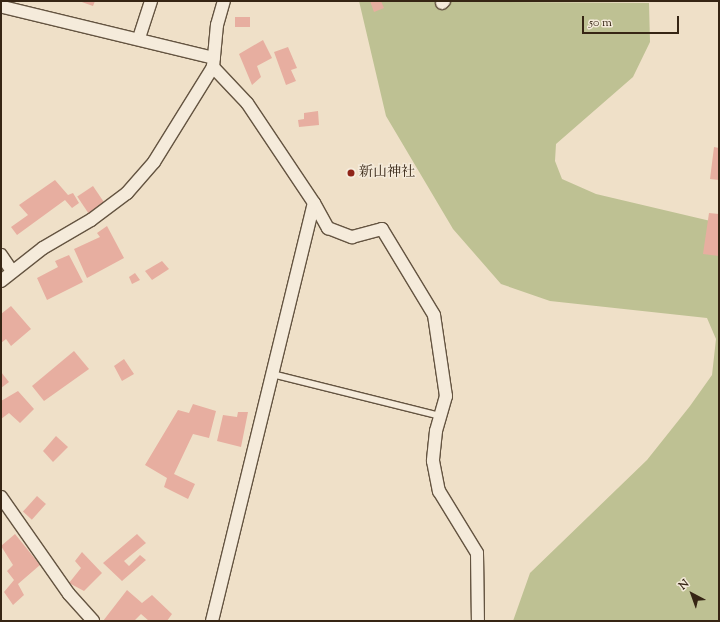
<!DOCTYPE html>
<meta charset="utf-8">
<style>
body{margin:0}
#map{position:relative;width:720px;height:622px;overflow:hidden;background:#efe0c8;font-family:"Sorts Mill Goudy","Noto Serif JP",serif}
div>[style]{position:absolute}
.green>*{inset:0;background:#bec193}
.building>*{inset:0;background:#e7aea0;transform-origin:0 0}
.roads{filter:drop-shadow(1px 0 #645441) drop-shadow(-1px 0 #645441) drop-shadow(0 1px #645441) drop-shadow(0 -1px #645441)}
.lane>*{height:6px;margin:-3px;padding:0 3px;transform-origin:3px;border-radius:3px;background:#f5ebdb}
.street>*{height:12px;margin:-6px;padding:0 6px;transform-origin:6px;border-radius:6px;background:#f5ebdb}
.dots>*{width:11px;height:11px;translate:-50% -50%;box-sizing:border-box;border:2px solid #f5ebdb;border-radius:50%}
span{translate:-50% -50%;white-space:nowrap;text-align:center;line-height:1.15;-webkit-text-stroke:3px #f5ebdb;paint-order:stroke}
.poi-label{font-size:14px;color:#362514}
.left{translate:0 -50%;text-align:left}
.frame{position:absolute;inset:0;border:2px solid #362514;pointer-events:none}
.north{position:absolute;left:672px;top:574px;width:40px;height:40px;-webkit-text-stroke:3px #f5ebdb;paint-order:stroke;rotate:319deg;font-size:11px;font-weight:700;line-height:16px;text-align:center;color:#362514}
.north::after{content:'';display:block;margin:auto;width:14px;height:18px;background:#362514;clip-path:polygon(50% 0,100% 100%,50% 72%,0 100%)}
.scale{position:absolute;left:582px;top:16px;width:97px;height:18px;box-sizing:border-box;border:2px solid #362514;border-top:0;padding-left:5px;font-size:12px;line-height:14px;white-space:nowrap;color:#362514;-webkit-text-stroke:3px #f5ebdb;paint-order:stroke}
</style>
<div id="map">
<div class="green">
<i style="clip-path:polygon(359px 1px,649px 3px,650px 42px,633px 77px,556px 144px,555px 161px,562px 179px,596px 194px,719px 223px,719px 621px,513px 621px,530px 573px,647px 460px,690px 406px,712px 375px,716px 339px,707px 318px,550px 301px,501px 284px,453px 229px,386px 116px)"></i>
</div>
<div class="building">
<i style="clip-path:polygon(79px 1px,95px 1px,93px 6px)"></i>
<i style="clip-path:polygon(370px 1px,381px 1px,384px 8px,374px 12px)"></i>
<i style="left:235px;top:17px;width:15px;height:10px"></i>
<i style="clip-path:polygon(263px 40px,272px 58px,257px 66px,261px 77px,252px 85px,239px 54px)"></i>
<i style="clip-path:polygon(288px 47px,297px 68px,291px 70px,296px 81px,286px 85px,274px 52px)"></i>
<i style="clip-path:polygon(318px 111px,319px 125px,299px 127px,298px 120px,304px 119px,304px 113px)"></i>
<i style="clip-path:polygon(714px 147px,719px 148px,719px 180px,710px 179px)"></i>
<i style="clip-path:polygon(55px 180px,68px 195px,73px 193px,79px 203px,72px 208px,65px 200px,17px 235px,11px 227px,28px 215px,19px 205px)"></i>
<i style="left:93px;top:186px;width:23px;height:19px;rotate:56deg"></i>
<i style="clip-path:polygon(709px 213px,719px 214px,719px 256px,703px 254px)"></i>
<i style="clip-path:polygon(107px 226px,124px 258px,87px 278px,74px 249px,100px 237px,97px 233px)"></i>
<i style="clip-path:polygon(69px 255px,83px 282px,47px 300px,37px 278px,58px 267px,55px 261px)"></i>
<i style="clip-path:polygon(162px 261px,169px 269px,152px 280px,145px 271px)"></i>
<i style="clip-path:polygon(135px 273px,140px 280px,132px 284px,129px 277px)"></i>
<i style="clip-path:polygon(11px 306px,31px 329px,11px 346px,6px 339px,1px 343px,1px 314px)"></i>
<i style="clip-path:polygon(74px 351px,89px 369px,44px 401px,32px 386px)"></i>
<i style="clip-path:polygon(124px 359px,134px 374px,122px 381px,114px 366px)"></i>
<i style="clip-path:polygon(1px 372px,9px 382px,1px 388px)"></i>
<i style="clip-path:polygon(18px 391px,34px 409px,20px 423px,9px 413px,1px 419px,1px 401px)"></i>
<i style="clip-path:polygon(193px 404px,216px 411px,209px 438px,193px 434px,174px 474px,195px 484px,188px 499px,164px 487px,167px 478px,145px 465px,178px 410px,189px 413px)"></i>
<i style="clip-path:polygon(238px 412px,248px 412px,241px 447px,217px 441px,223px 415px,237px 417px)"></i>
<i style="clip-path:polygon(56px 436px,68px 447px,53px 462px,43px 451px)"></i>
<i style="left:37px;top:496px;width:12px;height:21px;rotate:42deg"></i>
<i style="clip-path:polygon(15px 534px,40px 565px,18px 584px,24px 595px,13px 605px,4px 592px,14px 580px,7px 571px,13px 565px,1px 546px)"></i>
<i style="clip-path:polygon(137px 534px,146px 543px,124px 561px,129px 566px,140px 555px,146px 560px,122px 581px,103px 563px)"></i>
<i style="clip-path:polygon(82px 552px,102px 573px,84px 591px,69px 583px,81px 568px,75px 561px)"></i>
<i style="clip-path:polygon(127px 590px,142px 603px,152px 595px,172px 614px,167px 621px,149px 621px,141px 614px,134px 621px,103px 621px)"></i>
</div>
<div class="roads">
<div class="lane">
<i style="left:272px;top:374px;width:173px;rotate:14deg"></i>
</div>
<div class="street">
<i style="left:442px;top:3px;width:3px;rotate:-45deg"></i>
<i style="left:3px;top:7px;width:217px;rotate:13.6deg"></i>
<i style="left:139px;top:38px;width:39px;rotate:-72deg"></i>
<i style="left:314px;top:203px;width:29px;rotate:61deg"></i>
<i style="left:328px;top:228px;width:26px;rotate:21deg"></i>
<i style="left:352px;top:237px;width:31px;rotate:-15deg"></i>
<i style="left:382px;top:229px;width:100px;rotate:58.8deg"></i>
<i style="left:434px;top:315px;width:82px;rotate:81.6deg"></i>
<i style="left:446px;top:396px;width:36px;rotate:106deg"></i>
<i style="left:436px;top:431px;width:30px;rotate:96deg"></i>
<i style="left:433px;top:461px;width:31px;rotate:79deg"></i>
<i style="left:439px;top:491px;width:73px;rotate:58.5deg"></i>
<i style="left:477px;top:553px;width:68px;rotate:89.2deg"></i>
<i style="left:1px;top:255px;width:18px;rotate:56deg"></i>
<i style="left:1px;top:281px;width:53px;rotate:-38.2deg"></i>
<i style="left:43px;top:248px;width:56px;rotate:-30.3deg"></i>
<i style="left:91px;top:220px;width:45px;rotate:-36.9deg"></i>
<i style="left:127px;top:193px;width:41px;rotate:-48.9deg"></i>
<i style="left:154px;top:162px;width:112px;rotate:-58.2deg"></i>
<i style="left:213px;top:67px;width:42px;rotate:-84.6deg"></i>
<i style="left:217px;top:25px;width:25px;rotate:-74deg"></i>
<i style="left:1px;top:497px;width:118px;rotate:55deg"></i>
<i style="left:69px;top:594px;width:36px;rotate:48deg"></i>
<i style="left:212px;top:621px;width:430px;rotate:-76.3deg"></i>
<i style="left:314px;top:203px;width:120px;rotate:-123.8deg"></i>
<i style="left:247px;top:103px;width:50px;rotate:-133.4deg"></i>
</div>
</div>
<div class="dots">
<i style="left:351px;top:173px;background:#8f2418"></i>
</div>
<div class="poi-label">
<span class="left" style="left:359px;top:173px">新山神社</span>
</div>
<div class="frame"></div>
<div class="north">N</div>
<div class="scale">50 m</div>
</div>
